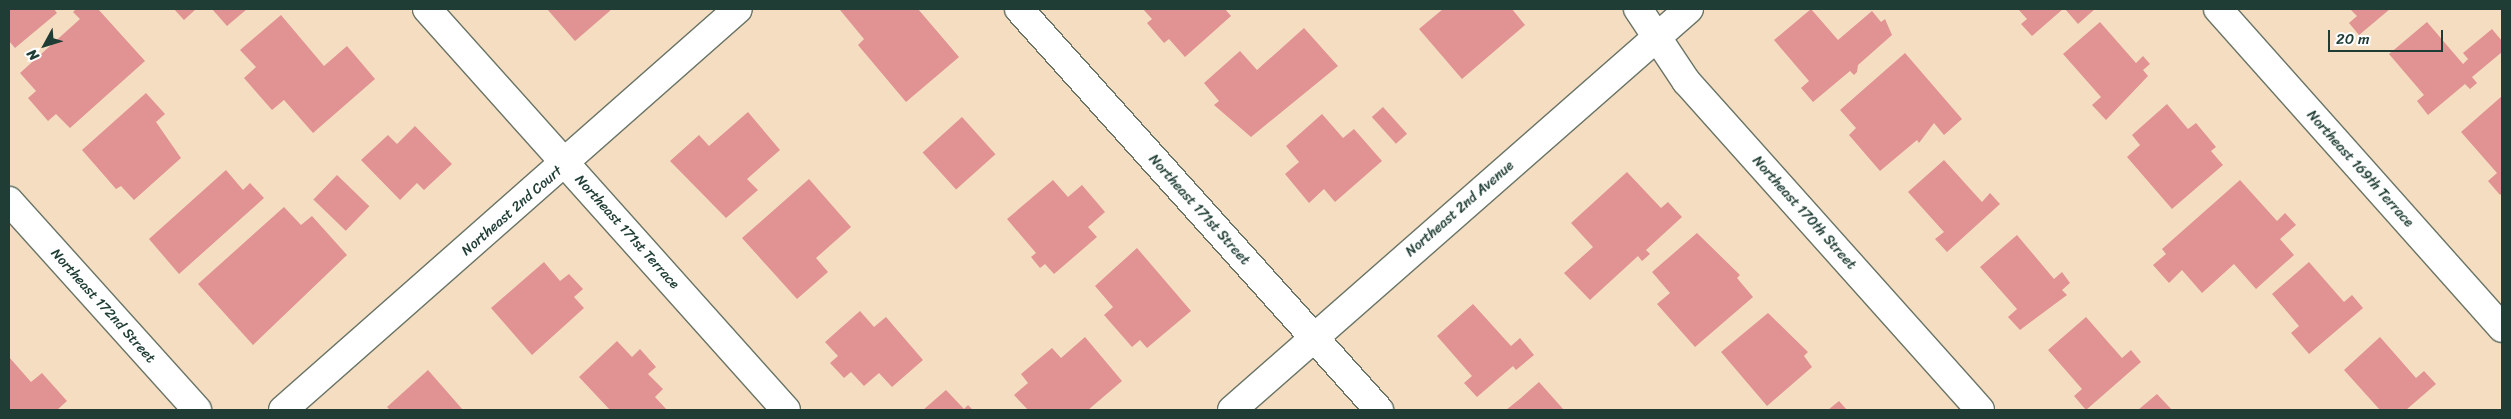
<!DOCTYPE html>
<style>
body{margin:0}
#map{position:relative;width:2511px;height:419px;overflow:hidden;background:#f5ddc2;font-family:Sriracha,sans-serif}
div>[style]{position:absolute}
.building>*{inset:0;background:#e09392;transform-origin:0 0}
.roads{filter:drop-shadow(1px 0 #6a7566) drop-shadow(-1px 0 #6a7566) drop-shadow(0 1px #6a7566) drop-shadow(0 -1px #6a7566)}
.minor>*{height:28px;margin:-14px;padding:0 14px;transform-origin:14px;border-radius:14px;background:#fff}
span{translate:-50% -50%;white-space:nowrap;text-align:center;line-height:1.15;-webkit-text-stroke:5px #fff;paint-order:stroke}
.street-label{font-size:14px;color:#1f3d34}
.frame{position:absolute;inset:0;border:10px solid #1f3d34;pointer-events:none}
.north{position:absolute;left:20px;top:20px;width:50px;height:50px;-webkit-text-stroke:4px #fff;paint-order:stroke;rotate:231deg;font-size:14px;font-weight:700;line-height:20px;text-align:center;color:#1f3d34}
.north::after{content:'';display:block;margin:auto;width:18px;height:22px;background:#1f3d34;clip-path:polygon(50% 0,100% 100%,50% 72%,0 100%)}
.scale{position:absolute;left:2328px;top:30px;width:115px;height:22px;box-sizing:border-box;border:2px solid #1f3d34;border-top:0;padding-left:6px;font-size:15px;line-height:18px;white-space:nowrap;color:#1f3d34;-webkit-text-stroke:4px #fff;paint-order:stroke}
</style>
<div id="map">
<div class="building">
<i style="clip-path:polygon(9px 9px,54px 9px,57px 13px,15px 48px,9px 41px)"></i>
<i style="clip-path:polygon(76px 9px,98px 9px,145px 61px,70px 128px,56px 114px,48px 121px,28px 98px,36px 91px,20px 73px,80px 19px,73px 12px)"></i>
<i style="clip-path:polygon(174px 9px,196px 9px,184px 20px)"></i>
<i style="clip-path:polygon(212px 9px,247px 9px,227px 26px)"></i>
<i style="clip-path:polygon(547px 9px,612px 9px,575px 41px)"></i>
<i style="clip-path:polygon(918px 9px,959px 57px,906px 102px,858px 45px,864px 39px,840px 10px)"></i>
<i style="clip-path:polygon(1143px 9px,1225px 9px,1231px 16px,1185px 57px,1169px 39px,1164px 43px,1147px 23px,1152px 19px)"></i>
<i style="clip-path:polygon(1443px 9px,1512px 9px,1525px 25px,1462px 79px,1419px 29px)"></i>
<i style="clip-path:polygon(1811px 9px,1838px 40px,1872px 11px,1881px 22px,1885px 19px,1892px 35px,1858px 65px,1857px 72px,1854px 75px,1850px 71px,1813px 102px,1801px 88px,1809px 81px,1774px 40px)"></i>
<i style="clip-path:polygon(2018px 9px,2063px 9px,2032px 36px,2021px 24px,2027px 19px)"></i>
<i style="clip-path:polygon(2065px 9px,2095px 9px,2078px 24px)"></i>
<i style="clip-path:polygon(2350px 9px,2390px 9px,2359px 35px,2349px 23px,2357px 16px)"></i>
<i style="clip-path:polygon(281px 15px,324px 66px,347px 46px,375px 79px,313px 133px,284px 100px,272px 110px,244px 78px,256px 67px,240px 50px)"></i>
<i style="clip-path:polygon(2100px 22px,2136px 63px,2143px 56px,2150px 64px,2143px 70px,2148px 76px,2106px 120px,2092px 105px,2101px 97px,2063px 54px)"></i>
<i style="clip-path:polygon(2427px 22px,2463px 64px,2468px 59px,2463px 53px,2492px 29px,2502px 41px,2502px 52px,2472px 77px,2477px 83px,2470px 89px,2465px 84px,2428px 115px,2417px 101px,2424px 95px,2389px 54px)"></i>
<i style="clip-path:polygon(1304px 28px,1338px 66px,1251px 137px,1214px 105px,1219px 101px,1204px 83px,1240px 51px,1257px 70px)"></i>
<i style="clip-path:polygon(1905px 53px,1962px 119px,1944px 135px,1934px 123px,1919px 143px,1917px 140px,1880px 171px,1849px 135px,1856px 128px,1840px 110px)"></i>
<i style="clip-path:polygon(146px 93px,165px 114px,156px 122px,181px 158px,134px 200px,121px 186px,116px 189px,82px 150px)"></i>
<i style="clip-path:polygon(2502px 96px,2502px 193px,2500px 195px,2488px 181px,2497px 173px,2461px 132px)"></i>
<i style="clip-path:polygon(2167px 104px,2188px 129px,2196px 123px,2216px 147px,2211px 151px,2223px 165px,2172px 209px,2127px 157px,2140px 145px,2132px 135px)"></i>
<i style="left:1383px;top:107px;width:36px;height:15px;rotate:48deg"></i>
<i style="clip-path:polygon(748px 112px,780px 150px,747px 179px,758px 190px,726px 218px,670px 161px,699px 135px,709px 146px)"></i>
<i style="clip-path:polygon(1322px 114px,1343px 138px,1354px 129px,1382px 161px,1335px 202px,1324px 189px,1309px 203px,1285px 174px,1299px 162px,1286px 146px)"></i>
<i style="left:962px;top:117px;width:50px;height:53px;rotate:48deg"></i>
<i style="clip-path:polygon(415px 126px,452px 164px,424px 190px,417px 183px,400px 200px,361px 160px,388px 135px,397px 144px)"></i>
<i style="clip-path:polygon(1944px 160px,1982px 202px,1990px 193px,2000px 204px,1947px 252px,1935px 239px,1944px 232px,1908px 192px)"></i>
<i style="clip-path:polygon(226px 170px,243px 190px,250px 183px,264px 198px,179px 274px,149px 239px)"></i>
<i style="clip-path:polygon(1627px 172px,1661px 208px,1668px 202px,1682px 217px,1646px 250px,1650px 254px,1642px 261px,1638px 256px,1590px 300px,1564px 273px,1593px 247px,1571px 223px)"></i>
<i style="left:337px;top:175px;width:45px;height:34px;rotate:44deg"></i>
<i style="clip-path:polygon(809px 179px,851px 227px,816px 258px,828px 272px,797px 299px,742px 238px)"></i>
<i style="clip-path:polygon(1053px 180px,1068px 197px,1082px 185px,1105px 212px,1088px 227px,1097px 237px,1054px 274px,1045px 264px,1040px 268px,1031px 257px,1036px 253px,1007px 219px)"></i>
<i style="clip-path:polygon(2240px 180px,2277px 221px,2285px 213px,2296px 225px,2280px 239px,2294px 255px,2256px 289px,2234px 264px,2202px 293px,2182px 270px,2169px 283px,2153px 265px,2166px 254px,2162px 249px)"></i>
<i style="clip-path:polygon(284px 207px,301px 225px,312px 216px,347px 255px,253px 345px,198px 284px)"></i>
<i style="clip-path:polygon(1697px 233px,1740px 275px,1737px 278px,1753px 297px,1695px 347px,1657px 304px,1670px 293px,1652px 272px)"></i>
<i style="clip-path:polygon(2017px 235px,2054px 279px,2062px 272px,2070px 283px,2062px 290px,2067px 295px,2020px 330px,2008px 317px,2017px 309px,1980px 267px)"></i>
<i style="clip-path:polygon(1137px 248px,1191px 311px,1147px 348px,1140px 340px,1132px 347px,1104px 315px,1113px 307px,1095px 286px)"></i>
<i style="clip-path:polygon(544px 262px,560px 281px,569px 274px,583px 289px,574px 297px,584px 308px,532px 355px,491px 308px)"></i>
<i style="clip-path:polygon(2309px 262px,2344px 302px,2352px 295px,2363px 308px,2309px 354px,2291px 333px,2299px 326px,2272px 294px)"></i>
<i style="clip-path:polygon(1473px 304px,1511px 346px,1520px 338px,1534px 355px,1516px 370px,1513px 366px,1477px 397px,1464px 383px,1472px 376px,1437px 336px)"></i>
<i style="clip-path:polygon(860px 311px,874px 327px,886px 317px,923px 360px,892px 387px,879px 373px,864px 386px,851px 372px,844px 378px,830px 363px,838px 356px,825px 342px)"></i>
<i style="clip-path:polygon(1768px 313px,1808px 352px,1804px 356px,1812px 367px,1767px 406px,1721px 352px)"></i>
<i style="clip-path:polygon(2086px 317px,2122px 358px,2131px 350px,2141px 362px,2086px 410px,2074px 396px,2082px 389px,2048px 350px)"></i>
<i style="clip-path:polygon(1085px 337px,1122px 381px,1088px 410px,1028px 410px,1014px 395px,1028px 383px,1021px 374px,1052px 348px,1061px 358px)"></i>
<i style="clip-path:polygon(2380px 337px,2416px 378px,2424px 371px,2436px 384px,2406px 410px,2380px 410px,2344px 370px)"></i>
<i style="clip-path:polygon(617px 341px,632px 357px,640px 349px,656px 367px,648px 374px,663px 389px,655px 397px,667px 410px,610px 410px,579px 377px)"></i>
<i style="clip-path:polygon(9px 357px,31px 382px,42px 373px,67px 401px,57px 410px,9px 410px)"></i>
<i style="clip-path:polygon(428px 370px,463px 410px,390px 410px,387px 407px)"></i>
<i style="clip-path:polygon(1539px 382px,1564px 410px,1506px 410px,1521px 398px)"></i>
<i style="clip-path:polygon(946px 390px,964px 409px,968px 405px,973px 410px,923px 410px)"></i>
<i style="clip-path:polygon(2157px 394px,2172px 410px,2138px 410px)"></i>
<i style="clip-path:polygon(1839px 401px,1847px 410px,1828px 410px)"></i>
</div>
<div class="roads">
<div class="minor">
<i style="left:427px;top:9px;width:538px;rotate:48.16deg"></i>
<i style="left:1019px;top:9px;width:539px;rotate:48.08deg"></i>
<i style="left:1638px;top:9px;width:87px;rotate:56.3deg"></i>
<i style="left:1686px;top:81px;width:441px;rotate:48.2deg"></i>
<i style="left:2218px;top:9px;width:427px;rotate:48.3deg"></i>
<i style="left:9px;top:201px;width:281px;rotate:48deg"></i>
<i style="left:283px;top:410px;width:606px;rotate:-41.39deg"></i>
<i style="left:1232px;top:410px;width:608px;rotate:-41.27deg"></i>
</div>
</div>
<div class="street-label">
<span style="left:2360px;top:169px;rotate:48deg">Northeast 169th Terrace</span>
<span style="left:1460px;top:209px;rotate:-41deg">Northeast 2nd Avenue</span>
<span style="left:1199px;top:210px;rotate:48deg">Northeast 171st Street</span>
<span style="left:512px;top:211px;rotate:-41deg">Northeast 2nd Court</span>
<span style="left:1804px;top:213px;rotate:48deg">Northeast 170th Street</span>
<span style="left:627px;top:232px;rotate:48deg">Northeast 171st Terrace</span>
<span style="left:103px;top:306px;rotate:48deg">Northeast 172nd Street</span>
</div>
<div class="frame"></div>
<div class="north">N</div>
<div class="scale">20 m</div>
</div>
